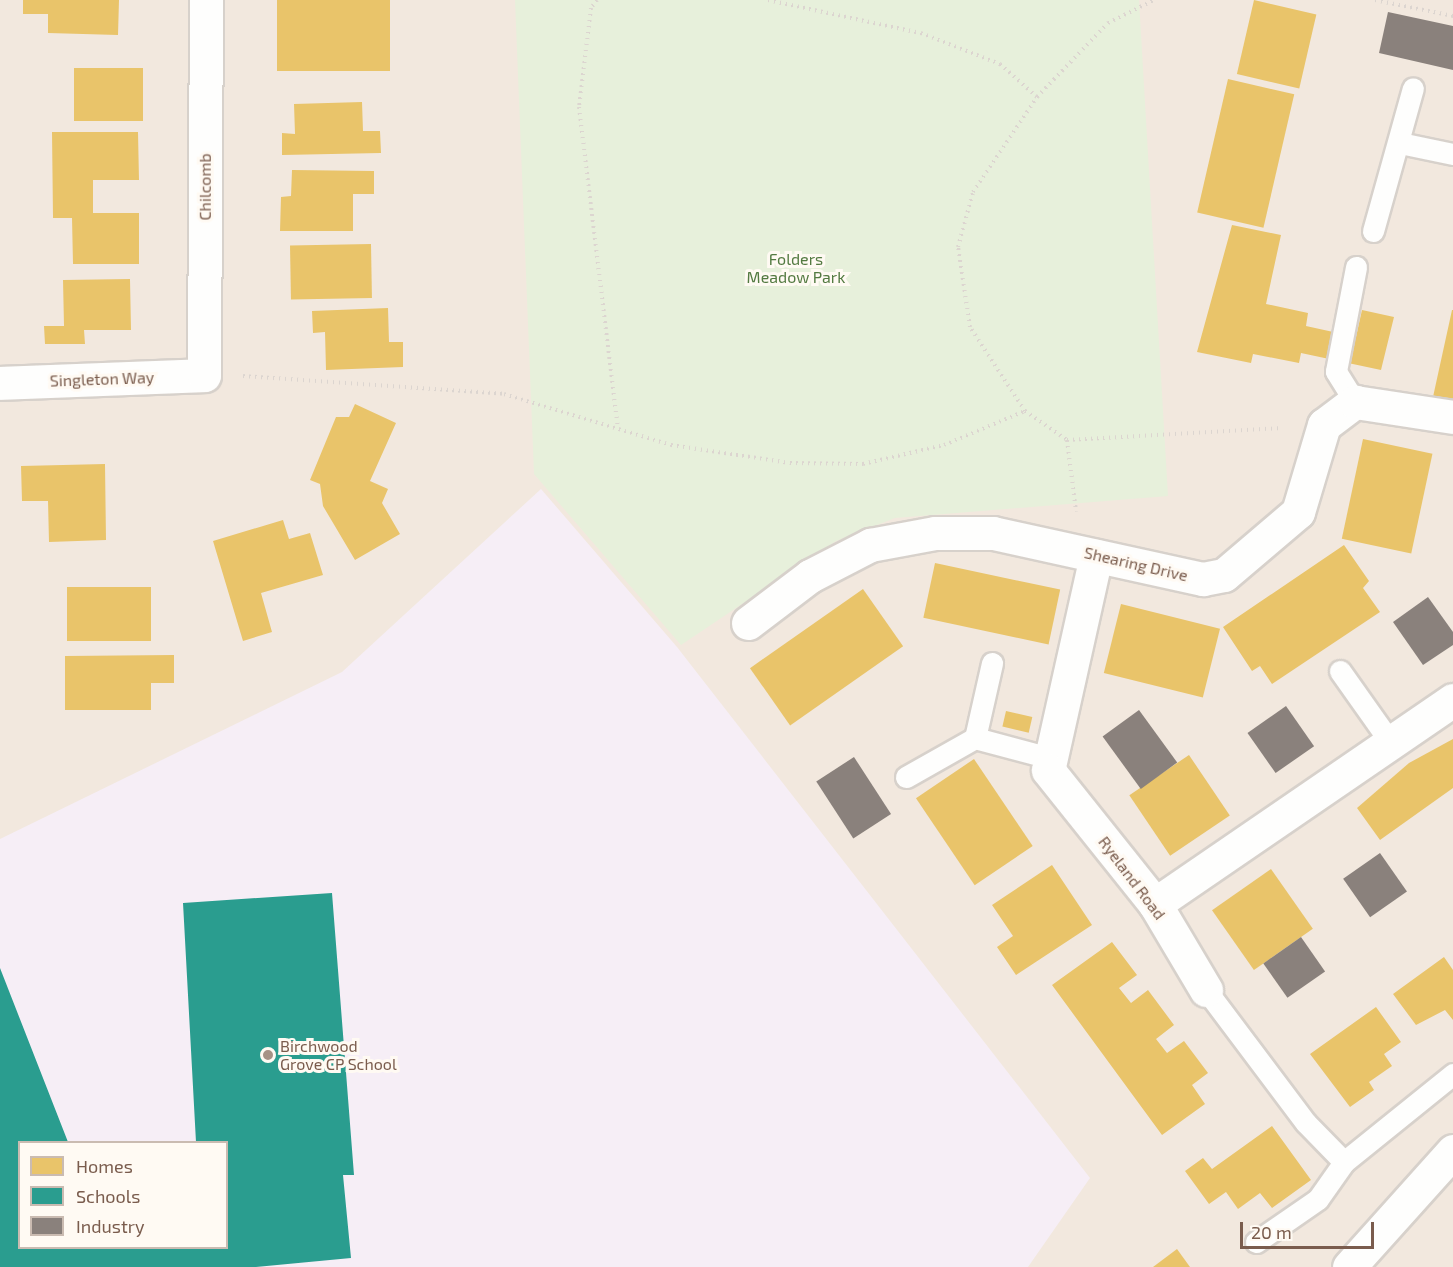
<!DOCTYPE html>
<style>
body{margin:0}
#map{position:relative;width:1453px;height:1267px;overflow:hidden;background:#f9f5f0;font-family:"Exo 2",sans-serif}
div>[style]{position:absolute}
.residential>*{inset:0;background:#f2e8de}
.education>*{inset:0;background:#f6eef6}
.green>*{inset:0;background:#e7f0db}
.homes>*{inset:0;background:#e9c46a;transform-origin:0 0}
.schools>*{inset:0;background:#2a9d8f}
.industry>*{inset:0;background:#8a817c;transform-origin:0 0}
.path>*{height:4px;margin-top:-2px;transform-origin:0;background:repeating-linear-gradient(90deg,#dcd5d0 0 1.5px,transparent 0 6px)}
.roads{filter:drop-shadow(2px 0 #d7d1cb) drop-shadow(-2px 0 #d7d1cb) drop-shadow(0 2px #d7d1cb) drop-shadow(0 -2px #d7d1cb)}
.lane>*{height:21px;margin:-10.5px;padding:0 10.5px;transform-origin:10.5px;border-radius:10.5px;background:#fefefd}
.street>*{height:33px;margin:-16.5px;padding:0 16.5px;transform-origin:16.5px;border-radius:16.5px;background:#fefefd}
.dots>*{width:16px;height:16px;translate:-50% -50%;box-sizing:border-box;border:3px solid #fffaf3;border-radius:50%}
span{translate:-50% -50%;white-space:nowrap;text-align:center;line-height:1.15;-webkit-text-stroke:6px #fffaf3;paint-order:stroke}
.street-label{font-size:16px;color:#7a5c4d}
.park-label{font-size:16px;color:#537a41}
.poi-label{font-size:16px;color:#7a5c4d}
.left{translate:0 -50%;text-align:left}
.legend{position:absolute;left:18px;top:1141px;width:210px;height:108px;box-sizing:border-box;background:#fffaf3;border:2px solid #cabbb1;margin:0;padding:8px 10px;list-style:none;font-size:18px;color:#7a5c4d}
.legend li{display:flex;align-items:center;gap:12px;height:30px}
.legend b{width:30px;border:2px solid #cabbb1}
.scale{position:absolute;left:1240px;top:1222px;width:134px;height:27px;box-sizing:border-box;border:3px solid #7a5c4d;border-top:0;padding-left:8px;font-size:18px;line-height:21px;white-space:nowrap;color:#7a5c4d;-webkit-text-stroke:4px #fffaf3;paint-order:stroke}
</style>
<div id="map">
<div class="residential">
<i style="clip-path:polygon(evenodd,0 0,1453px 0,1453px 1267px,0 1267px,0 0,20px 1142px,226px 1142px,226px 1248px,20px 1248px,20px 1142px)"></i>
</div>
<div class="education">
<i style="clip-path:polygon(evenodd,541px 489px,677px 647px,1090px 1178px,1028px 1267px,0 1267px,0 839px,342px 672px,541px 489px,20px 1142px,226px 1142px,226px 1248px,20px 1248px,20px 1142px)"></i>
</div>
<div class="green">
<i style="clip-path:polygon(515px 0,1139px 0,1168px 496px,895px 518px,836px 541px,681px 645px,534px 474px)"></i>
</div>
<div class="homes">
<i style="clip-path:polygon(23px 0,119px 0,118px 35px,48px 33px,48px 14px,23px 14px)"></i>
<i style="left:277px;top:0;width:113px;height:71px"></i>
<i style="left:1254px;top:0;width:64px;height:76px;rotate:13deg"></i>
<i style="left:74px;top:68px;width:69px;height:53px"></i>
<i style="left:1228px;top:79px;width:68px;height:137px;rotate:13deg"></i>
<i style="clip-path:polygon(362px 102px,363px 131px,380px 131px,381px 153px,282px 155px,282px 133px,295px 134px,294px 104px)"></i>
<i style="clip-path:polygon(52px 132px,138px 132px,139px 180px,93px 180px,93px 213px,139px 213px,139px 264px,73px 264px,72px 218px,53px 218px)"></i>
<i style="clip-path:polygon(292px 170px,374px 171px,374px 194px,353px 194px,353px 231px,280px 231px,281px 197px,291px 196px)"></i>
<i style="clip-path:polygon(1232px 225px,1281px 235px,1266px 304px,1308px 313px,1306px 326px,1356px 337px,1362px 310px,1394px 317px,1381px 370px,1301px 353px,1299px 363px,1253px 354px,1251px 363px,1197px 352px)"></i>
<i style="left:371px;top:244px;width:54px;height:81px;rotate:89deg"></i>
<i style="clip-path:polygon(130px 279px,131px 330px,84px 330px,85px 344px,45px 344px,44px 326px,64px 326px,63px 280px)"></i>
<i style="clip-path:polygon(388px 308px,389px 342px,403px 342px,403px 367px,326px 370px,325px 332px,313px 333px,312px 311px)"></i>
<i style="clip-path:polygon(1452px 310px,1453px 310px,1453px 402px,1433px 397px)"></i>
<i style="clip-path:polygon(355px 404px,396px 423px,370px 481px,388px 489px,382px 503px,400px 534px,355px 560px,323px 506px,320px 484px,310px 480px,336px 417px,349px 417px)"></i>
<i style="left:1363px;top:439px;width:71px;height:102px;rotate:12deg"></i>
<i style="clip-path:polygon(105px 464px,106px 540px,49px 542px,48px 501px,22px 501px,21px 466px)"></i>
<i style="clip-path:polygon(283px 520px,289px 539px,310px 533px,323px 575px,261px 593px,272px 632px,243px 641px,213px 541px)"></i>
<i style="clip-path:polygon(1344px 545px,1369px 581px,1363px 588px,1380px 612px,1272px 684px,1260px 666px,1252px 671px,1223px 627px)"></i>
<i style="left:935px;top:563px;width:128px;height:56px;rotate:12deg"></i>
<i style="left:67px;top:587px;width:84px;height:54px"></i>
<i style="left:863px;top:589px;width:70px;height:138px;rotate:55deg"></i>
<i style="left:1121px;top:604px;width:102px;height:71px;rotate:14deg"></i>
<i style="clip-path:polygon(174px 655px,174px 683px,151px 683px,151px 710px,65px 710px,65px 656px)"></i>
<i style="left:1006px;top:711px;width:27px;height:16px;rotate:13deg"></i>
<i style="clip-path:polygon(1453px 739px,1453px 788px,1380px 840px,1357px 808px,1409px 763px)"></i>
<i style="left:1189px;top:755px;width:73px;height:72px;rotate:56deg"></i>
<i style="left:974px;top:759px;width:105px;height:70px;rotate:56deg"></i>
<i style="clip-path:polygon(1052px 865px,1092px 925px,1016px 975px,997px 947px,1013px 936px,992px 905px)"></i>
<i style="left:1271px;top:869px;width:73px;height:72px;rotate:55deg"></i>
<i style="clip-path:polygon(1112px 942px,1137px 975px,1119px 988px,1131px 1003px,1148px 990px,1174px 1025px,1156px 1039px,1167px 1053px,1184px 1041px,1208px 1073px,1192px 1085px,1205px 1104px,1162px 1135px,1052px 985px)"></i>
<i style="clip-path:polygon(1444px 957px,1453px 970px,1453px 1020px,1445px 1010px,1416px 1025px,1393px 994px)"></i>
<i style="clip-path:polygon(1376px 1007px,1401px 1042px,1384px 1054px,1392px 1066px,1369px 1082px,1374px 1090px,1350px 1107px,1310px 1054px)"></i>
<i style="clip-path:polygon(1272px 1126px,1311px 1180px,1272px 1208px,1260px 1193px,1238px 1209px,1226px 1192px,1209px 1204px,1185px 1171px,1203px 1158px,1212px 1169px)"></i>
<i style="clip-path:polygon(1177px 1249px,1190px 1267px,1153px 1267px)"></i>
</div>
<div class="schools">
<i style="clip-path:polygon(332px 893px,354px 1175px,343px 1175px,351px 1258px,256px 1267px,0 1267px,0 968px,68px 1142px,20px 1142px,20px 1248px,226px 1248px,226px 1142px,196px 1142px,183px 903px)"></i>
</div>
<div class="industry">
<i style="clip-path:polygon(1388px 12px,1453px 26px,1453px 70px,1379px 53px)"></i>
<i style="clip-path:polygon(1428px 597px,1453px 632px,1453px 645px,1423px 665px,1393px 622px)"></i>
<i style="left:1286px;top:706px;width:49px;height:47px;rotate:55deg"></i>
<i style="left:1139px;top:710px;width:65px;height:45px;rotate:54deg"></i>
<i style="left:854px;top:757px;width:68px;height:45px;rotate:57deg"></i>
<i style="left:1380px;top:853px;width:47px;height:45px;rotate:55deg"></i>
<i style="left:1301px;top:937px;width:42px;height:46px;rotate:55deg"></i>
</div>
<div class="path">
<i style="left:597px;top:0;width:10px;rotate:127deg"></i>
<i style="left:591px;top:8px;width:100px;rotate:96.9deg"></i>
<i style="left:579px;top:107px;width:323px;rotate:83.1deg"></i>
<i style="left:768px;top:0;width:157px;rotate:12.2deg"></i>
<i style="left:921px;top:33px;width:85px;rotate:21.4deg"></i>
<i style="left:1000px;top:64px;width:50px;rotate:41.7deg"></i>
<i style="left:1375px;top:0;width:80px;rotate:11.6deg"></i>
<i style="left:243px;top:376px;width:262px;rotate:3.9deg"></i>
<i style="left:504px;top:394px;width:175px;rotate:17deg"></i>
<i style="left:671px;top:445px;width:120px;rotate:8.6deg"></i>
<i style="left:790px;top:463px;width:73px;rotate:0.8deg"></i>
<i style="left:863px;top:464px;width:83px;rotate:-13.2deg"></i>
<i style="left:944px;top:445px;width:88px;rotate:-22.8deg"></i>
<i style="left:1025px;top:411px;width:100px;rotate:-123.2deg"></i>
<i style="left:970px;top:327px;width:81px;rotate:-98.5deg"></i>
<i style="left:958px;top:247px;width:57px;rotate:-74.7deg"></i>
<i style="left:973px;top:192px;width:115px;rotate:-56deg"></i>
<i style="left:1037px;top:97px;width:103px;rotate:-46.2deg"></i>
<i style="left:1108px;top:23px;width:51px;rotate:-26.6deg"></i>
<i style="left:1025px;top:411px;width:51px;rotate:34.6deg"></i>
<i style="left:1067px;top:440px;width:72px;rotate:82.8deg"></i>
<i style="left:1067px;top:440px;width:215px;rotate:-3.2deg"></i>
</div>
<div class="roads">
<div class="lane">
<i style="left:1400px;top:143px;width:54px;rotate:11.7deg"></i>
<i style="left:1373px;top:231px;width:148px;rotate:-74.4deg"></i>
<i style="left:1355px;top:402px;width:36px;rotate:-122deg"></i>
<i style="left:1336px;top:371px;width:106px;rotate:-79.1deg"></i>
<i style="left:1340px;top:671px;width:88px;rotate:54.7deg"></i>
<i style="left:975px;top:738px;width:77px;rotate:-77.2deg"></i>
<i style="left:906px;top:777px;width:79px;rotate:-29.5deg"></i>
<i style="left:975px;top:738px;width:78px;rotate:14.9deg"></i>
<i style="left:1206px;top:990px;width:166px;rotate:53.1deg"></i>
<i style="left:1306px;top:1123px;width:54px;rotate:45.7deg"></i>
<i style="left:1256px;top:1242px;width:75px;rotate:-34.7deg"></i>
<i style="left:1318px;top:1199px;width:45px;rotate:-54.9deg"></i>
<i style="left:1344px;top:1162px;width:140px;rotate:-38.9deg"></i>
</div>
<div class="street">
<i style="left:0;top:383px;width:204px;rotate:-2.2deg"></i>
<i style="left:204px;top:375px;width:375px;rotate:-89.7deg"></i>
<i style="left:1096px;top:556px;width:219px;rotate:102.6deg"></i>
<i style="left:1048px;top:770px;width:171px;rotate:51.4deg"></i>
<i style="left:1155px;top:904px;width:100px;rotate:59.3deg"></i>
<i style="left:748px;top:623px;width:78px;rotate:-37.2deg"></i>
<i style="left:810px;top:576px;width:68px;rotate:-27.3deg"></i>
<i style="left:870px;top:545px;width:66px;rotate:-10.5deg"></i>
<i style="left:935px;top:533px;width:58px"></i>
<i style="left:993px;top:533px;width:215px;rotate:12.4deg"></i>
<i style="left:1203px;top:579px;width:21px;rotate:-11deg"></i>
<i style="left:1224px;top:575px;width:97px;rotate:-40.4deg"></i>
<i style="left:1298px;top:512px;width:91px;rotate:-73.4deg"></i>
<i style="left:1324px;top:425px;width:39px;rotate:-37deg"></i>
<i style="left:1355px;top:402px;width:99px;rotate:8.7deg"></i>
<i style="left:1155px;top:904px;width:361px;rotate:-34.4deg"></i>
<i style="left:1349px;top:1267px;width:156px;rotate:-48.1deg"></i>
</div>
</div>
<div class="dots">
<i style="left:268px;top:1055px;background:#a69286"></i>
</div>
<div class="street-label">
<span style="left:205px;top:187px;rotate:-90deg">Chilcomb</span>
<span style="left:102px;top:379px;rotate:-2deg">Singleton Way</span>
<span style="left:1136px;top:564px;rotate:13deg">Shearing Drive</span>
<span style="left:1132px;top:878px;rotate:53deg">Ryeland Road</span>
</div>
<div class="park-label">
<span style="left:796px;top:268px">Folders<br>Meadow Park</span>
</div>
<div class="poi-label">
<span class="left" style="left:280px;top:1055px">Birchwood<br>Grove CP School</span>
</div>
<ul class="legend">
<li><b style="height:16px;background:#e9c46a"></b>Homes</li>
<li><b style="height:16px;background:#2a9d8f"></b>Schools</li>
<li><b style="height:16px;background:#8a817c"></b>Industry</li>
</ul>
<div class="scale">20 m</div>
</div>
